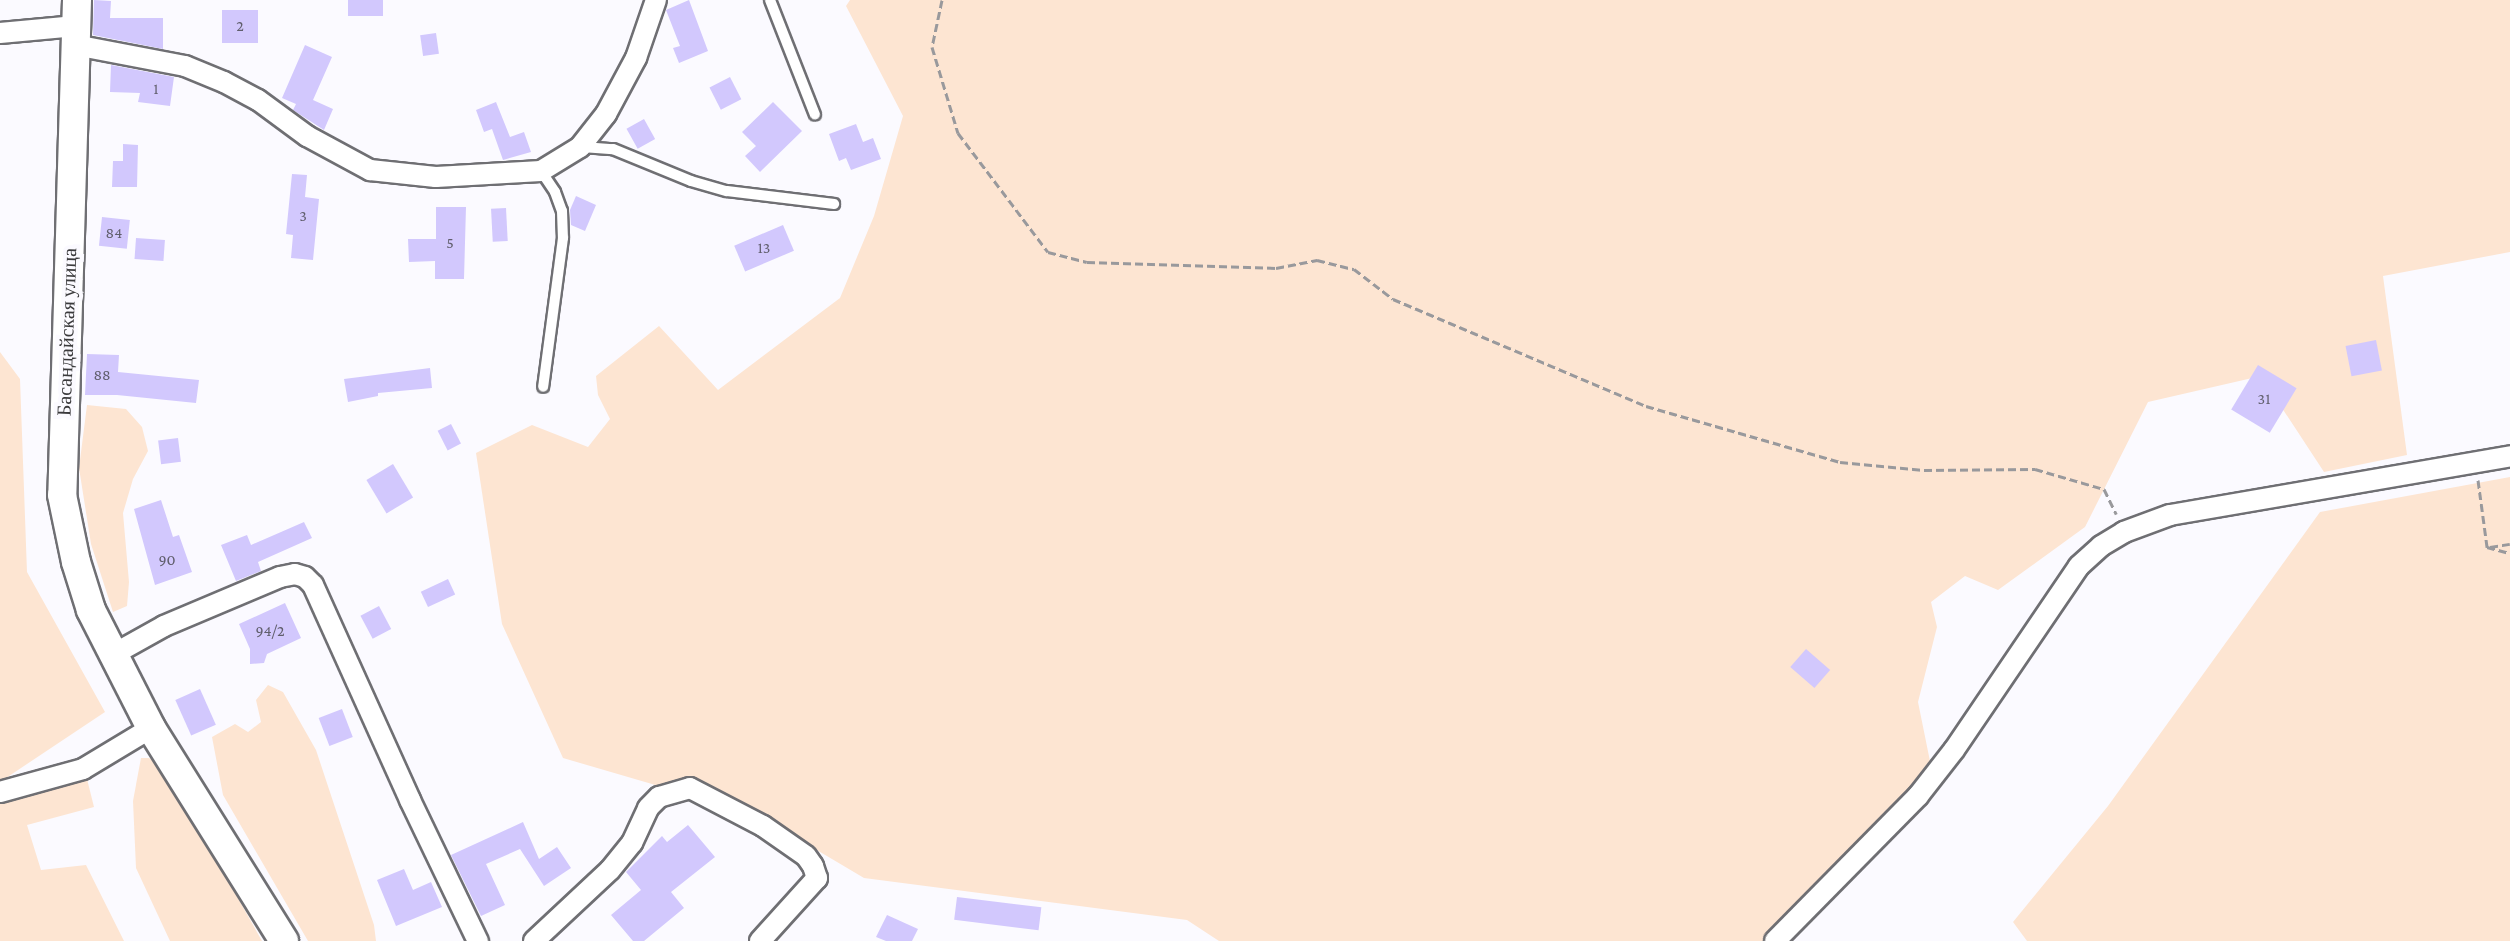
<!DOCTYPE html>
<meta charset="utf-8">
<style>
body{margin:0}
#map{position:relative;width:2510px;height:941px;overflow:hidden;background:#fbfaff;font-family:"Crimson Pro",serif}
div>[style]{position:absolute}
.green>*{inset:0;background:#fde5d2}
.building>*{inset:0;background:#d2c8fd;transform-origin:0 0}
.path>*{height:3px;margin-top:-1.5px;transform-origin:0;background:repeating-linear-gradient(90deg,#99999c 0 8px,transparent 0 12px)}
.roads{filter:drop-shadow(2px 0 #6f6f73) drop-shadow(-2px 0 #6f6f73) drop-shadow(0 2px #6f6f73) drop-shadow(0 -2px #6f6f73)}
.lane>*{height:10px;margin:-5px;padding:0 5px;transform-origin:5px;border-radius:5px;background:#fff}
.street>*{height:20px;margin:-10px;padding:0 10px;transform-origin:10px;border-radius:10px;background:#fff}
.secondary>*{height:28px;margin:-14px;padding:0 14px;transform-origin:14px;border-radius:14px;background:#fff}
span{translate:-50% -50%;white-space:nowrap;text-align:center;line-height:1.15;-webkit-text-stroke:8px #fbfaff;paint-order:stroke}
.number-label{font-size:16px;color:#605e6c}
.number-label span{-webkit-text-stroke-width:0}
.street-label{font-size:20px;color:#3a3a3c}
</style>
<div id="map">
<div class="green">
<i style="clip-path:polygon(850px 0,2510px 0,2510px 252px,2383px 276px,2407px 455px,2324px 472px,2261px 376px,2148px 402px,2085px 527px,1998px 590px,1965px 576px,1931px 602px,1937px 627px,1918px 702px,1933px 776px,1788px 941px,1219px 941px,1187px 920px,864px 878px,758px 815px,563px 758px,502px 624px,476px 453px,532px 425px,588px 447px,610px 419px,598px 395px,596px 376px,659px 326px,718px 390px,840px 298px,874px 216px,903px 116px,846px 6px)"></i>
<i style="clip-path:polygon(0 352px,20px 379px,27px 572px,105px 712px,0 782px)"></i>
<i style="clip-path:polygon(87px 405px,126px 409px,142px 427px,148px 451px,133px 479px,123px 513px,129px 582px,127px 606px,113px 612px,91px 544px,79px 468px)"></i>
<i style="clip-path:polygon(2510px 477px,2510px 941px,2027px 941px,2013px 922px,2108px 806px,2320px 512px)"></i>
<i style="clip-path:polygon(268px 685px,283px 692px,316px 750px,374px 925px,376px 941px,308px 941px,223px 795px,212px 737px,235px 724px,248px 732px,261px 722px,256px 700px)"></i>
<i style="clip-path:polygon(141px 758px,149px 758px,167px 772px,262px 941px,170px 941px,136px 868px,133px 801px)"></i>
<i style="clip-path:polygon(87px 779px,94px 807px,27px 825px,41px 870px,86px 865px,124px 941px,0 941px,0 804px)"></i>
</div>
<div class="building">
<i style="clip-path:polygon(94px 0,111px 1px,110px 18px,163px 18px,163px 49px,93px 35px)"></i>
<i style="left:348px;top:0;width:35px;height:16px"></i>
<i style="clip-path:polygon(689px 0,708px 51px,679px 63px,673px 48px,680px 46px,666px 10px)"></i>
<i style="left:222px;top:10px;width:36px;height:33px"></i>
<i style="left:436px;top:33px;width:21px;height:16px;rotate:82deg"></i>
<i style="clip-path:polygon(305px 45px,332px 57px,313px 100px,333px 109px,324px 130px,293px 110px,296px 104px,282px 98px)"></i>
<i style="clip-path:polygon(111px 65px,174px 77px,170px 106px,138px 102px,140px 93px,110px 92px)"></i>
<i style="left:730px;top:77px;width:25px;height:23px;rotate:63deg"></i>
<i style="clip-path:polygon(496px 102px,510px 137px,524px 132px,531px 152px,503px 160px,492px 129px,484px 132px,476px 110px)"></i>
<i style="clip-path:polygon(773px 102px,802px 131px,760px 172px,745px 156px,756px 146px,742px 132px)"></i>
<i style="left:644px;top:119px;width:23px;height:20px;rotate:61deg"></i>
<i style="clip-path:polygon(856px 124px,863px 142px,873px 138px,881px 159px,851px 170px,846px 158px,839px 161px,829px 134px)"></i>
<i style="clip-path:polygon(123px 144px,138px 145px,137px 187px,112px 187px,113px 161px,123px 161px)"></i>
<i style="clip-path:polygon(292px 174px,307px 175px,305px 197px,319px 199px,313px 260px,291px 258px,293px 235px,286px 234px)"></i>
<i style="clip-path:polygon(576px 196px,596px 205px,585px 231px,571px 225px,570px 210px)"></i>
<i style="clip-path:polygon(436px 207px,466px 207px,464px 279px,435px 279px,435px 261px,409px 262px,408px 239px,436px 239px)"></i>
<i style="left:506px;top:208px;width:33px;height:15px;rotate:87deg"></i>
<i style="left:102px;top:217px;width:28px;height:29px;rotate:6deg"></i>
<i style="left:783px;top:225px;width:28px;height:53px;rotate:67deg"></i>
<i style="left:136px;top:238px;width:29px;height:21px;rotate:4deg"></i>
<i style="left:2376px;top:340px;width:31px;height:31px;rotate:79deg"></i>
<i style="clip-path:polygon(87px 354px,119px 355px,118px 372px,199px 380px,196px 403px,117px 395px,85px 395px)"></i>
<i style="left:2258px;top:365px;width:45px;height:52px;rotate:31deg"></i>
<i style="clip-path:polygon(430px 368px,432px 388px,378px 393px,378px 396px,348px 402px,344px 379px)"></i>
<i style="left:451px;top:424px;width:22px;height:15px;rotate:63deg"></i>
<i style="left:178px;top:438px;width:24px;height:20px;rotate:83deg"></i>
<i style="left:393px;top:464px;width:39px;height:31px;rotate:59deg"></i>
<i style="clip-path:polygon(161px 500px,173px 537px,179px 535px,192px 572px,155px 585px,134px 509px)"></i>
<i style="clip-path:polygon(304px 522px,312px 538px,258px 562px,261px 571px,236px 581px,221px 545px,247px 535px,251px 545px)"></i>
<i style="left:448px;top:579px;width:17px;height:30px;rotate:65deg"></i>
<i style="clip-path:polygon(285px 603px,301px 638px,267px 654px,264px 663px,250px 664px,250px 649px,239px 624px)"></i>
<i style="left:379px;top:606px;width:26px;height:21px;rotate:62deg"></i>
<i style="left:1806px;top:649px;width:32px;height:24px;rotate:41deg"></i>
<i style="left:200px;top:689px;width:39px;height:27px;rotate:66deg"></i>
<i style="left:342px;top:709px;width:30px;height:25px;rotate:69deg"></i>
<i style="clip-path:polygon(523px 822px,539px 859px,557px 847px,571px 868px,544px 886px,520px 849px,486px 864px,505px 905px,481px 916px,451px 855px)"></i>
<i style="clip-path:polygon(688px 825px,715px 857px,671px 892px,684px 908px,644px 941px,633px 941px,611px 915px,641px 890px,626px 872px,662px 836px,667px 842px)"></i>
<i style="clip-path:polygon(404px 869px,413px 890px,431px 882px,442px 907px,396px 926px,377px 880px)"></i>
<i style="left:957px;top:897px;width:85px;height:23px;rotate:7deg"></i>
<i style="clip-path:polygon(887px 915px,918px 929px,912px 941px,886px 941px,876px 937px)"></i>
</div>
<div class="path">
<i style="left:942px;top:0;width:48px;rotate:102deg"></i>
<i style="left:932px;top:47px;width:90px;rotate:73.2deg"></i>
<i style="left:958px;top:133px;width:149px;rotate:52.9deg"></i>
<i style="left:1048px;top:252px;width:40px;rotate:14.4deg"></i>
<i style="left:1087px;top:262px;width:189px;rotate:1.8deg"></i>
<i style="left:1276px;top:268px;width:42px;rotate:-11deg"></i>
<i style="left:1317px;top:260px;width:38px;rotate:14deg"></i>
<i style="left:1354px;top:269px;width:49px;rotate:37.6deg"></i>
<i style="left:1393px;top:299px;width:275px;rotate:22.9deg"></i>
<i style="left:1646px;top:406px;width:202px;rotate:16.1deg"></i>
<i style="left:1840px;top:462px;width:84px;rotate:5.4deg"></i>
<i style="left:1924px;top:470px;width:111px;rotate:-0.5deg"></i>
<i style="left:2035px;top:469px;width:72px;rotate:16.2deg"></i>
<i style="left:2104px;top:489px;width:28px;rotate:64deg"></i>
<i style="left:2478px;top:480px;width:68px;rotate:82.3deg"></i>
<i style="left:2487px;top:547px;width:24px;rotate:15deg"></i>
<i style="left:2490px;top:547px;width:20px;rotate:-9deg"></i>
</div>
<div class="roads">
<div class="lane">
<i style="left:770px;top:0;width:123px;rotate:68.6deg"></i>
<i style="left:582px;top:147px;width:31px;rotate:4deg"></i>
<i style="left:613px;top:149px;width:84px;rotate:22.3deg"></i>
<i style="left:691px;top:181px;width:37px;rotate:16deg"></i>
<i style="left:727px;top:191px;width:108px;rotate:6.9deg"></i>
<i style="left:541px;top:171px;width:25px;rotate:56deg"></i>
<i style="left:555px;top:192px;width:20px;rotate:70deg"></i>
<i style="left:562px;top:211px;width:27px;rotate:88deg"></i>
<i style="left:563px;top:238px;width:150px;rotate:97.6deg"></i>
</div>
<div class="street">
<i style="left:0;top:33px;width:76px;rotate:-5.3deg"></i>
<i style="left:75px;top:45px;width:112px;rotate:10.8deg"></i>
<i style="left:185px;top:66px;width:42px;rotate:22.3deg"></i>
<i style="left:224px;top:82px;width:38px;rotate:28deg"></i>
<i style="left:258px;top:100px;width:61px;rotate:36.3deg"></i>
<i style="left:307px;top:136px;width:72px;rotate:28.4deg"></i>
<i style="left:370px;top:170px;width:66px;rotate:6.1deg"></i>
<i style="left:436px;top:177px;width:105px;rotate:-3.3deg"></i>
<i style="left:541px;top:171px;width:46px;rotate:-31.6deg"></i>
<i style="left:580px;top:147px;width:42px;rotate:-51.8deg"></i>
<i style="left:606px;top:114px;width:64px;rotate:-61.8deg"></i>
<i style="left:636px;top:58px;width:61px;rotate:-71deg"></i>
<i style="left:114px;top:654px;width:57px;rotate:-29.2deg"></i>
<i style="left:164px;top:626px;width:126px;rotate:-22.9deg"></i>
<i style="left:280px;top:577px;width:15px;rotate:-11deg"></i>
<i style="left:295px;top:574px;width:10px;rotate:17deg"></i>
<i style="left:305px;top:577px;width:11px;rotate:45deg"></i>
<i style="left:313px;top:585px;width:236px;rotate:65.7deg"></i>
<i style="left:410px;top:800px;width:157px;rotate:64.3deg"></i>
<i style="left:0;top:792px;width:86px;rotate:-15.5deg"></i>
<i style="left:83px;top:769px;width:79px;rotate:-31.1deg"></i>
<i style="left:534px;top:941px;width:104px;rotate:-43.1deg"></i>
<i style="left:610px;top:870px;width:35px;rotate:-51deg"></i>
<i style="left:632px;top:843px;width:38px;rotate:-65deg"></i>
<i style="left:648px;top:808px;width:16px;rotate:-45deg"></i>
<i style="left:659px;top:797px;width:32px;rotate:-16deg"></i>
<i style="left:690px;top:788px;width:82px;rotate:27.5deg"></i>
<i style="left:763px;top:826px;width:52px;rotate:34.9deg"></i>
<i style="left:806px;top:856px;width:12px;rotate:55deg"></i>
<i style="left:813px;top:866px;width:13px;rotate:72deg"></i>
<i style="left:817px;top:878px;width:85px;rotate:132.1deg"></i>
<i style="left:1775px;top:941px;width:204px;rotate:-45.4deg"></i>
<i style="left:1918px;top:796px;width:58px;rotate:-52deg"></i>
<i style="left:1954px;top:750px;width:222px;rotate:-55.8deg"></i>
<i style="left:2079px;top:566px;width:30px;rotate:-42deg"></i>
<i style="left:2101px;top:546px;width:27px;rotate:-31deg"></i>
<i style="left:2124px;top:532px;width:49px;rotate:-20.3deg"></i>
<i style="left:2170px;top:515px;width:345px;rotate:-9.8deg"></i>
</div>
<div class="secondary">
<i style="left:77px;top:0;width:495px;rotate:91.7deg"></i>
<i style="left:62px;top:495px;width:68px;rotate:78.2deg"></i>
<i style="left:76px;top:562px;width:50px;rotate:72.6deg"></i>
<i style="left:91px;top:610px;width:132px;rotate:63deg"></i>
<i style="left:151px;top:728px;width:251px;rotate:58deg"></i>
</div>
</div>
<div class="number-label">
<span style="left:240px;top:26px">2</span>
<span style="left:156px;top:89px">1</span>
<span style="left:303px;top:216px">3</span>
<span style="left:114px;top:233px">84</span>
<span style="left:450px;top:243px">5</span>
<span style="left:764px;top:248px">13</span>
<span style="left:102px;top:375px">88</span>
<span style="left:2264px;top:399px">31</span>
<span style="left:167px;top:560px">90</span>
<span style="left:270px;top:631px">94/2</span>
</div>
<div class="street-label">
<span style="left:67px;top:332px;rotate:-88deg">Басандайская улица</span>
</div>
</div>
